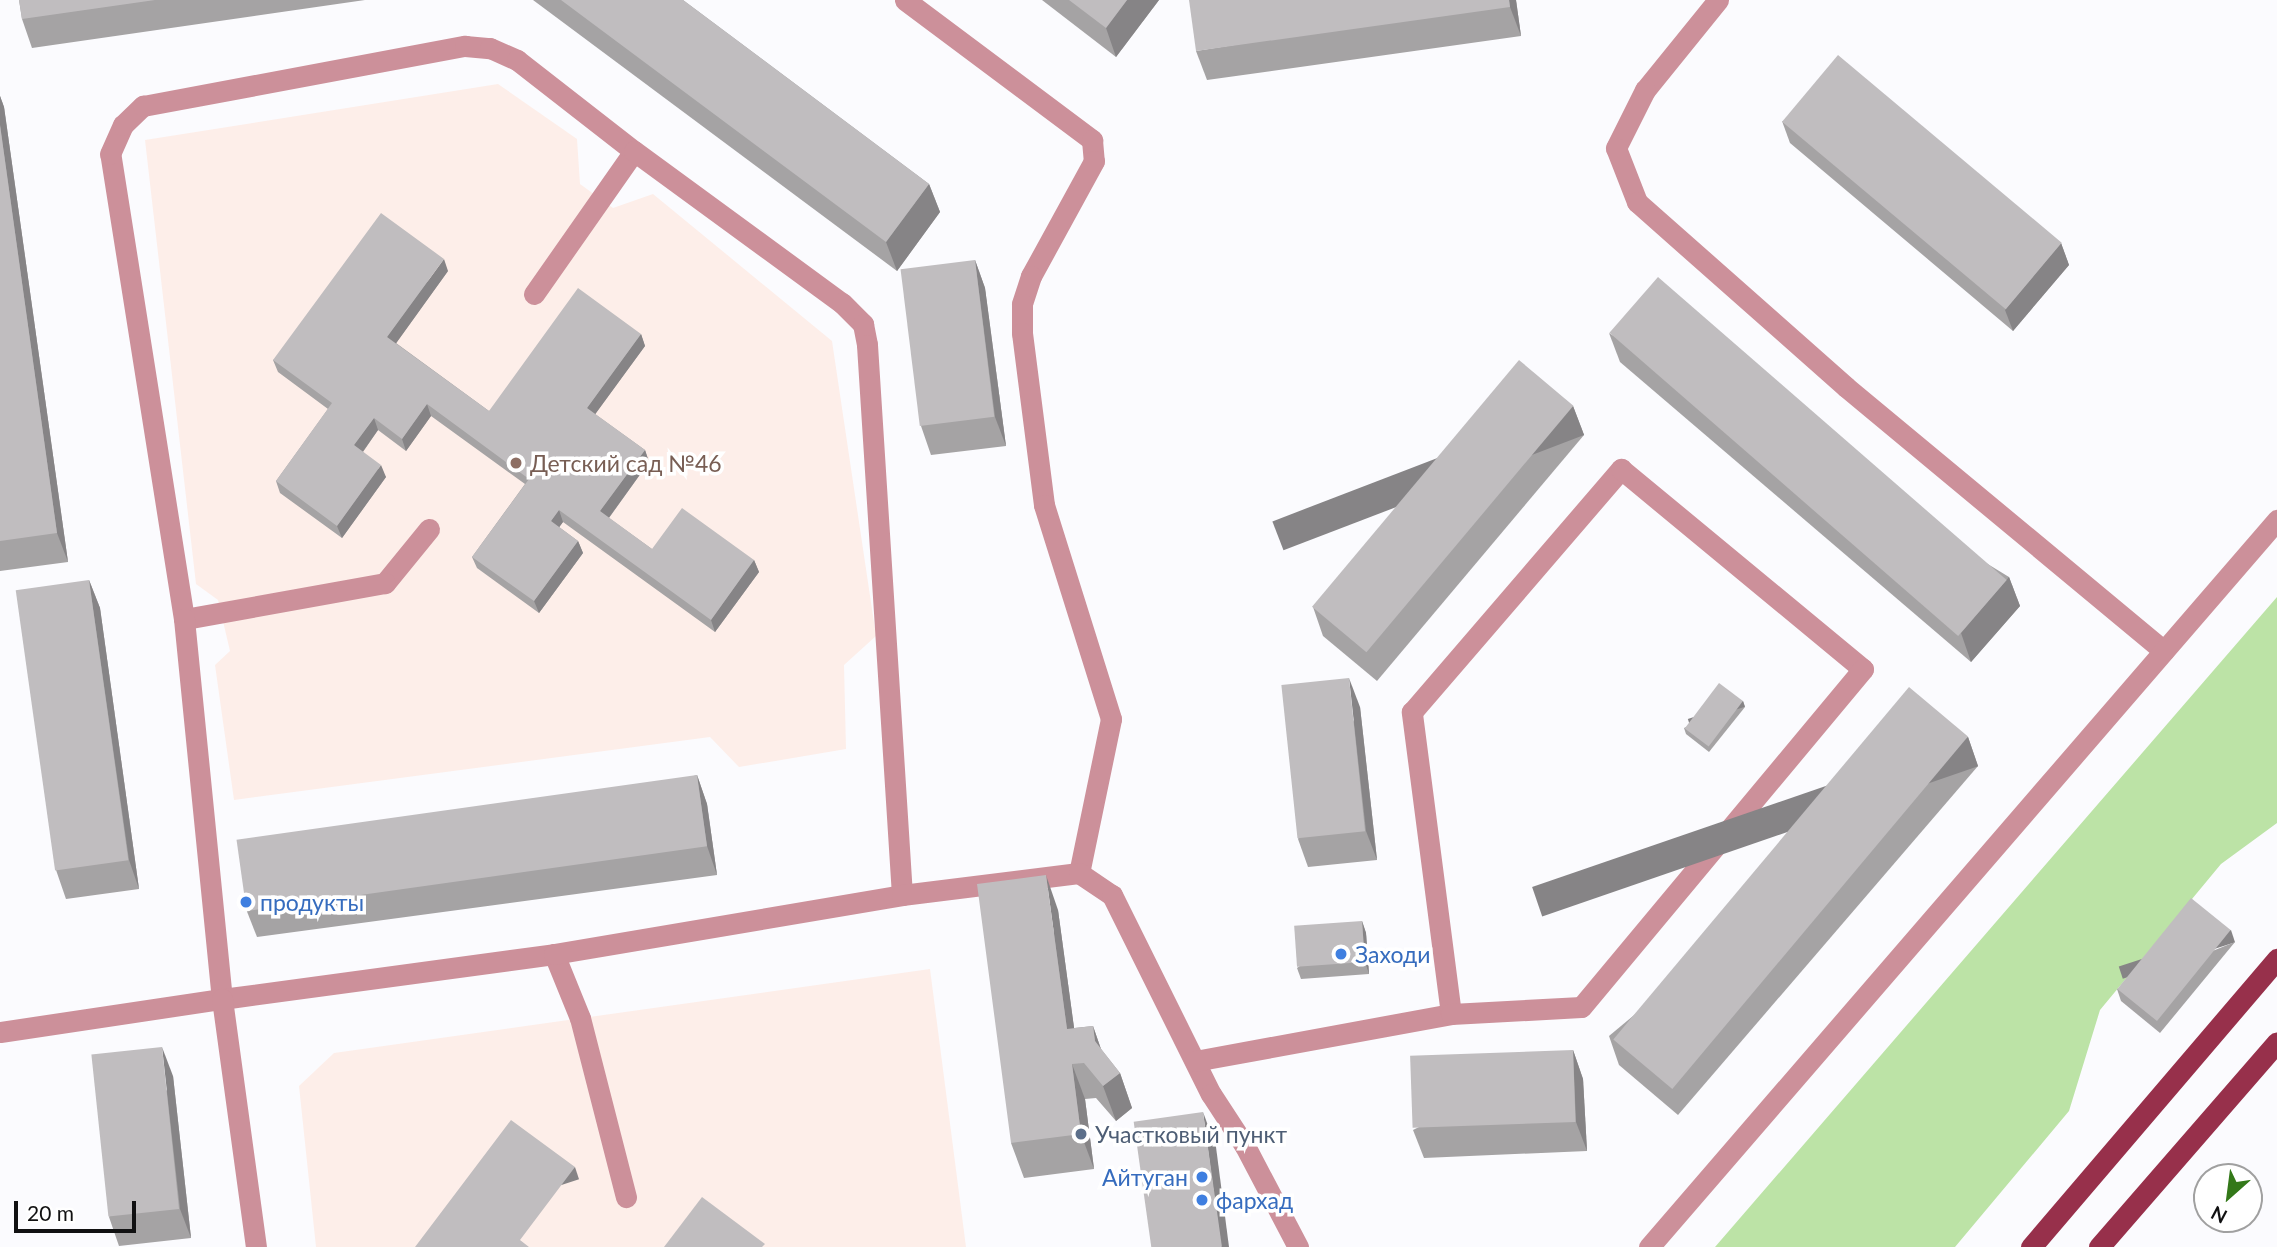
<!DOCTYPE html>
<meta charset="utf-8">
<style>
body{margin:0}
#map{position:relative;width:2277px;height:1247px;overflow:hidden;background:#fbfbfe;font-family:Lato,sans-serif}
div>[style]{position:absolute}
.education>*{inset:0;background:#fdeee9}
.green>*{inset:0;background:#bce3a6}
.minor>*{height:21px;margin:-10.5px;padding:0 10.5px;transform-origin:10.5px;border-radius:10.5px;background:#cc909a}
.major>*{height:21px;margin:-10.5px;padding:0 10.5px;transform-origin:10.5px;border-radius:10.5px;background:#97304b}
.wall>*{inset:0;background:#a5a3a4}
.shaded-wall>*{inset:0;background:#868486;transform-origin:0 0}
.building>*{inset:0;background:#c0bdbf;transform-origin:0 0}
.dots>*{width:19px;height:19px;translate:-50% -50%;box-sizing:border-box;border:4px solid #fff;border-radius:50%}
span{translate:-50% -50%;white-space:nowrap;text-align:center;line-height:1.15;-webkit-text-stroke:7px #fff;paint-order:stroke}
.education-label{font-size:23px;color:#785e54}
.left{translate:0 -50%;text-align:left}
.shop-label{font-size:23px;color:#366cbe}
.right{translate:-100% -50%;text-align:right}
.service-label{font-size:23px;color:#4e5e75}
.north{position:absolute;left:2193px;top:1163px;width:70px;height:70px;box-sizing:border-box;background:#fff;border:2px solid #a0a0a0;border-radius:50%;rotate:208deg;font-size:19px;font-weight:700;line-height:28px;text-align:center;color:#111112}
.north::after{content:'';display:block;margin:auto;width:24px;height:32px;background:#337819;clip-path:polygon(50% 0,100% 100%,50% 72%,0 100%)}
.scale{position:absolute;left:14px;top:1201px;width:122px;height:32px;box-sizing:border-box;border:4px solid #111112;border-top:0;padding-left:9px;font-size:21px;line-height:24px;white-space:nowrap;color:#111112;-webkit-text-stroke:5px #fff;paint-order:stroke}
</style>
<div id="map">
<div class="education">
<i style="clip-path:polygon(498px 84px,577px 139px,580px 184px,613px 208px,653px 194px,832px 341px,876px 636px,844px 665px,846px 749px,739px 767px,710px 737px,234px 800px,215px 665px,230px 651px,218px 600px,196px 584px,145px 140px)"></i>
<i style="clip-path:polygon(930px 969px,966px 1247px,316px 1247px,299px 1086px,334px 1053px)"></i>
</div>
<div class="green">
<i style="clip-path:polygon(2277px 597px,2277px 823px,2221px 864px,2100px 1010px,2069px 1111px,1955px 1247px,1715px 1247px)"></i>
</div>
<div class="minor">
<i style="left:905px;top:0;width:234px;rotate:36.8deg"></i>
<i style="left:1092px;top:140px;width:21px;rotate:85deg"></i>
<i style="left:1094px;top:161px;width:131px;rotate:118.7deg"></i>
<i style="left:1031px;top:276px;width:29px;rotate:108deg"></i>
<i style="left:1022px;top:304px;width:29px;rotate:90deg"></i>
<i style="left:1022px;top:333px;width:173px;rotate:82.7deg"></i>
<i style="left:1044px;top:505px;width:224px;rotate:72.6deg"></i>
<i style="left:1111px;top:719px;width:157px;rotate:101.7deg"></i>
<i style="left:1718px;top:0;width:116px;rotate:129deg"></i>
<i style="left:1645px;top:90px;width:65px;rotate:116.6deg"></i>
<i style="left:1616px;top:148px;width:58px;rotate:68.7deg"></i>
<i style="left:1637px;top:202px;width:279px;rotate:41.5deg"></i>
<i style="left:1846px;top:387px;width:413px;rotate:39.7deg"></i>
<i style="left:534px;top:294px;width:174px;rotate:-55deg"></i>
<i style="left:429px;top:529px;width:70px;rotate:129.2deg"></i>
<i style="left:385px;top:583px;width:204px;rotate:169.8deg"></i>
<i style="left:184px;top:619px;width:471px;rotate:-99deg"></i>
<i style="left:110px;top:154px;width:32px;rotate:-66deg"></i>
<i style="left:123px;top:125px;width:28px;rotate:-44deg"></i>
<i style="left:143px;top:106px;width:328px;rotate:-10.6deg"></i>
<i style="left:465px;top:46px;width:25px;rotate:5deg"></i>
<i style="left:490px;top:48px;width:30px;rotate:24deg"></i>
<i style="left:517px;top:60px;width:148px;rotate:37.9deg"></i>
<i style="left:634px;top:151px;width:258px;rotate:36.2deg"></i>
<i style="left:842px;top:303px;width:30px;rotate:45deg"></i>
<i style="left:863px;top:324px;width:21px;rotate:79deg"></i>
<i style="left:867px;top:345px;width:551px;rotate:86.36deg"></i>
<i style="left:184px;top:619px;width:382px;rotate:84.3deg"></i>
<i style="left:222px;top:999px;width:335px;rotate:-7.7deg"></i>
<i style="left:554px;top:954px;width:69px;rotate:67.9deg"></i>
<i style="left:580px;top:1018px;width:185px;rotate:75.6deg"></i>
<i style="left:554px;top:954px;width:353px;rotate:-9.6deg"></i>
<i style="left:902px;top:895px;width:178px;rotate:-7.1deg"></i>
<i style="left:1079px;top:873px;width:40px;rotate:34deg"></i>
<i style="left:1112px;top:895px;width:222px;rotate:63.6deg"></i>
<i style="left:1211px;top:1094px;width:62px;rotate:56.8deg"></i>
<i style="left:1245px;top:1146px;width:114px;rotate:62.3deg"></i>
<i style="left:0;top:1032px;width:224px;rotate:-8.5deg"></i>
<i style="left:222px;top:999px;width:250px;rotate:82.2deg"></i>
<i style="left:1195px;top:1061px;width:260px;rotate:-10.4deg"></i>
<i style="left:1451px;top:1014px;width:305px;rotate:-97.4deg"></i>
<i style="left:1412px;top:712px;width:321px;rotate:-49.3deg"></i>
<i style="left:1621px;top:469px;width:314px;rotate:39.6deg"></i>
<i style="left:1863px;top:669px;width:440px;rotate:129.8deg"></i>
<i style="left:1581px;top:1007px;width:130px;rotate:176.9deg"></i>
<i style="left:1649px;top:1247px;width:961px;rotate:-49.18deg"></i>
</div>
<div class="major">
<i style="left:2031px;top:1247px;width:379px;rotate:-49.5deg"></i>
<i style="left:2099px;top:1247px;width:271px;rotate:-49deg"></i>
</div>
<div class="wall">
<i style="clip-path:polygon(19px 0,365px 0,32px 48px,22px 19px)"></i>
<i style="clip-path:polygon(533px 0,683px 0,929px 184px,940px 212px,897px 271px)"></i>
<i style="clip-path:polygon(1042px 0,1159px 0,1116px 57px)"></i>
<i style="clip-path:polygon(1516px 0,1521px 36px,1207px 80px,1196px 51px)"></i>
<i style="clip-path:polygon(0 96px,4px 107px,68px 562px,0 571px)"></i>
<i style="clip-path:polygon(1782px 121px,2061px 243px,2069px 265px,2013px 331px,1790px 143px)"></i>
<i style="clip-path:polygon(975px 260px,985px 288px,1006px 446px,931px 455px,921px 426px)"></i>
<i style="clip-path:polygon(448px 271px,396px 343px,489px 411px,641px 334px,645px 346px,595px 414px,645px 450px,649px 462px,609px 518px,652px 549px,754px 560px,759px 572px,715px 632px,563px 522px,559px 527px,578px 541px,583px 553px,539px 613px,477px 568px,472px 557px,525px 484px,431px 416px,406px 451px,378px 430px,363px 452px,386px 477px,342px 538px,280px 493px,276px 481px,328px 409px,278px 372px,273px 360px)"></i>
<i style="clip-path:polygon(1609px 333px,2009px 577px,2020px 606px,1971px 662px,1620px 362px)"></i>
<i style="clip-path:polygon(1573px 406px,1584px 435px,1377px 681px,1323px 636px,1313px 607px)"></i>
<i style="clip-path:polygon(89px 580px,100px 608px,139px 889px,66px 899px,56px 870px)"></i>
<i style="clip-path:polygon(1743px 701px,1745px 707px,1709px 752px,1686px 734px,1684px 728px)"></i>
<i style="clip-path:polygon(1360px 707px,1377px 860px,1308px 867px,1298px 839px)"></i>
<i style="clip-path:polygon(1968px 737px,1978px 766px,1678px 1115px,1619px 1065px,1609px 1036px)"></i>
<i style="clip-path:polygon(697px 775px,707px 804px,717px 875px,257px 937px,246px 909px)"></i>
<i style="clip-path:polygon(1058px 910px,1074px 1028px,1093px 1026px,1101px 1049px,1120px 1073px,1132px 1108px,1116px 1121px,1096px 1098px,1085px 1099px,1094px 1169px,1024px 1178px,1011px 1143px)"></i>
<i style="clip-path:polygon(1362px 921px,1366px 933px,1369px 974px,1301px 979px,1297px 968px)"></i>
<i style="clip-path:polygon(2235px 942px,2160px 1033px,2121px 1001px,2117px 989px)"></i>
<i style="clip-path:polygon(1573px 1050px,1583px 1079px,1587px 1151px,1424px 1158px,1413px 1130px)"></i>
<i style="clip-path:polygon(173px 1076px,191px 1238px,119px 1246px,109px 1217px)"></i>
</div>
<div class="shaded-wall">
<i style="clip-path:polygon(1127px 0,1159px 0,1116px 57px,1106px 28px)"></i>
<i style="clip-path:polygon(1509px 0,1516px 0,1521px 36px,1510px 7px)"></i>
<i style="clip-path:polygon(0 96px,4px 107px,68px 562px,57px 533px,0 125px)"></i>
<i style="clip-path:polygon(929px 184px,940px 212px,897px 271px,886px 242px)"></i>
<i style="clip-path:polygon(2061px 243px,2069px 265px,2013px 331px,2005px 310px)"></i>
<i style="clip-path:polygon(444px 259px,448px 271px,392px 349px,387px 337px)"></i>
<i style="clip-path:polygon(975px 260px,985px 288px,1006px 446px,995px 417px)"></i>
<i style="clip-path:polygon(641px 334px,645px 346px,591px 420px,587px 408px)"></i>
<i style="clip-path:polygon(427px 404px,431px 416px,406px 451px,402px 439px)"></i>
<i style="left:1573px;top:406px;width:31px;height:322px;rotate:69deg"></i>
<i style="clip-path:polygon(374px 418px,378px 430px,359px 457px,354px 445px)"></i>
<i style="clip-path:polygon(645px 450px,649px 462px,605px 523px,600px 511px)"></i>
<i style="clip-path:polygon(381px 465px,386px 477px,342px 538px,337px 526px)"></i>
<i style="clip-path:polygon(559px 510px,563px 522px,555px 533px,551px 521px)"></i>
<i style="clip-path:polygon(578px 541px,583px 553px,539px 613px,534px 601px)"></i>
<i style="clip-path:polygon(754px 560px,759px 572px,715px 632px,711px 620px)"></i>
<i style="clip-path:polygon(2009px 577px,2020px 606px,1971px 662px,1961px 633px)"></i>
<i style="clip-path:polygon(89px 580px,100px 608px,139px 889px,129px 860px)"></i>
<i style="clip-path:polygon(1349px 678px,1360px 707px,1377px 860px,1366px 831px)"></i>
<i style="left:1743px;top:701px;width:6px;height:58px;rotate:72deg"></i>
<i style="left:1968px;top:737px;width:31px;height:461px;rotate:71deg"></i>
<i style="clip-path:polygon(697px 775px,707px 804px,717px 875px,707px 846px)"></i>
<i style="clip-path:polygon(1046px 875px,1058px 910px,1079px 1064px,1067px 1029px)"></i>
<i style="clip-path:polygon(1362px 921px,1366px 933px,1369px 974px,1365px 962px)"></i>
<i style="left:2231px;top:930px;width:13px;height:118px;rotate:72deg"></i>
<i style="clip-path:polygon(1093px 1026px,1105px 1061px,1095px 1041px)"></i>
<i style="clip-path:polygon(162px 1047px,173px 1076px,191px 1238px,180px 1209px)"></i>
<i style="clip-path:polygon(1573px 1050px,1583px 1079px,1587px 1151px,1576px 1122px)"></i>
<i style="clip-path:polygon(1072px 1064px,1085px 1099px,1094px 1169px,1081px 1134px)"></i>
<i style="clip-path:polygon(1120px 1073px,1132px 1108px,1116px 1121px,1103px 1086px)"></i>
<i style="clip-path:polygon(1203px 1112px,1216px 1147px,1229px 1247px,1221px 1247px)"></i>
<i style="left:575px;top:1167px;width:13px;height:91px;rotate:72deg"></i>
</div>
<div class="building">
<i style="clip-path:polygon(19px 0,155px 0,22px 19px)"></i>
<i style="clip-path:polygon(561px 0,683px 0,929px 184px,886px 242px)"></i>
<i style="clip-path:polygon(1069px 0,1127px 0,1106px 28px)"></i>
<i style="clip-path:polygon(1189px 0,1509px 0,1510px 7px,1196px 51px)"></i>
<i style="left:1838px;top:55px;width:292px;height:87px;rotate:40deg"></i>
<i style="clip-path:polygon(0 125px,57px 533px,0 541px)"></i>
<i style="clip-path:polygon(381px 213px,444px 259px,387px 337px,489px 411px,578px 288px,641px 334px,587px 408px,645px 450px,600px 511px,652px 549px,682px 508px,754px 560px,711px 620px,559px 510px,551px 521px,578px 541px,534px 601px,472px 557px,529px 479px,427px 404px,402px 439px,374px 418px,354px 445px,381px 465px,337px 526px,276px 481px,332px 403px,273px 360px)"></i>
<i style="left:975px;top:260px;width:158px;height:75px;rotate:83deg"></i>
<i style="left:1658px;top:277px;width:462px;height:74px;rotate:41deg"></i>
<i style="left:1519px;top:360px;width:71px;height:322px;rotate:40deg"></i>
<i style="left:89px;top:580px;width:283px;height:74px;rotate:82deg"></i>
<i style="left:1349px;top:678px;width:154px;height:68px;rotate:84deg"></i>
<i style="left:1719px;top:683px;width:30px;height:57px;rotate:37deg"></i>
<i style="left:1909px;top:687px;width:77px;height:460px;rotate:40deg"></i>
<i style="left:697px;top:775px;width:72px;height:465px;rotate:82deg"></i>
<i style="clip-path:polygon(1046px 875px,1067px 1029px,1093px 1026px,1095px 1041px,1120px 1073px,1103px 1086px,1084px 1063px,1072px 1064px,1081px 1134px,1011px 1143px,977px 884px)"></i>
<i style="left:2191px;top:898px;width:51px;height:117px;rotate:39deg"></i>
<i style="left:1362px;top:921px;width:41px;height:68px;rotate:86deg"></i>
<i style="left:162px;top:1047px;width:163px;height:71px;rotate:84deg"></i>
<i style="left:1573px;top:1050px;width:72px;height:163px;rotate:88deg"></i>
<i style="left:1203px;top:1112px;width:136px;height:70px;rotate:82deg"></i>
<i style="clip-path:polygon(511px 1120px,575px 1167px,520px 1240px,529px 1247px,415px 1247px)"></i>
<i style="clip-path:polygon(702px 1197px,765px 1244px,762px 1247px,664px 1247px)"></i>
</div>
<div class="dots">
<i style="left:516px;top:463px;background:#8d6e63"></i>
<i style="left:246px;top:902px;background:#3f7fe0"></i>
<i style="left:1341px;top:954px;background:#3f7fe0"></i>
<i style="left:1081px;top:1134px;background:#5c6f8a"></i>
<i style="left:1202px;top:1177px;background:#3f7fe0"></i>
<i style="left:1202px;top:1200px;background:#3f7fe0"></i>
</div>
<div class="education-label">
<span class="left" style="left:530px;top:463px">Детский сад №46</span>
</div>
<div class="shop-label">
<span class="left" style="left:260px;top:902px">продукты</span>
<span class="left" style="left:1355px;top:954px">Заходи</span>
<span class="right" style="left:1188px;top:1177px">Айтуган</span>
<span class="left" style="left:1216px;top:1200px">фархад</span>
</div>
<div class="service-label">
<span class="left" style="left:1095px;top:1134px">Участковый пункт</span>
</div>
<div class="north">N</div>
<div class="scale">20 m</div>
</div>
